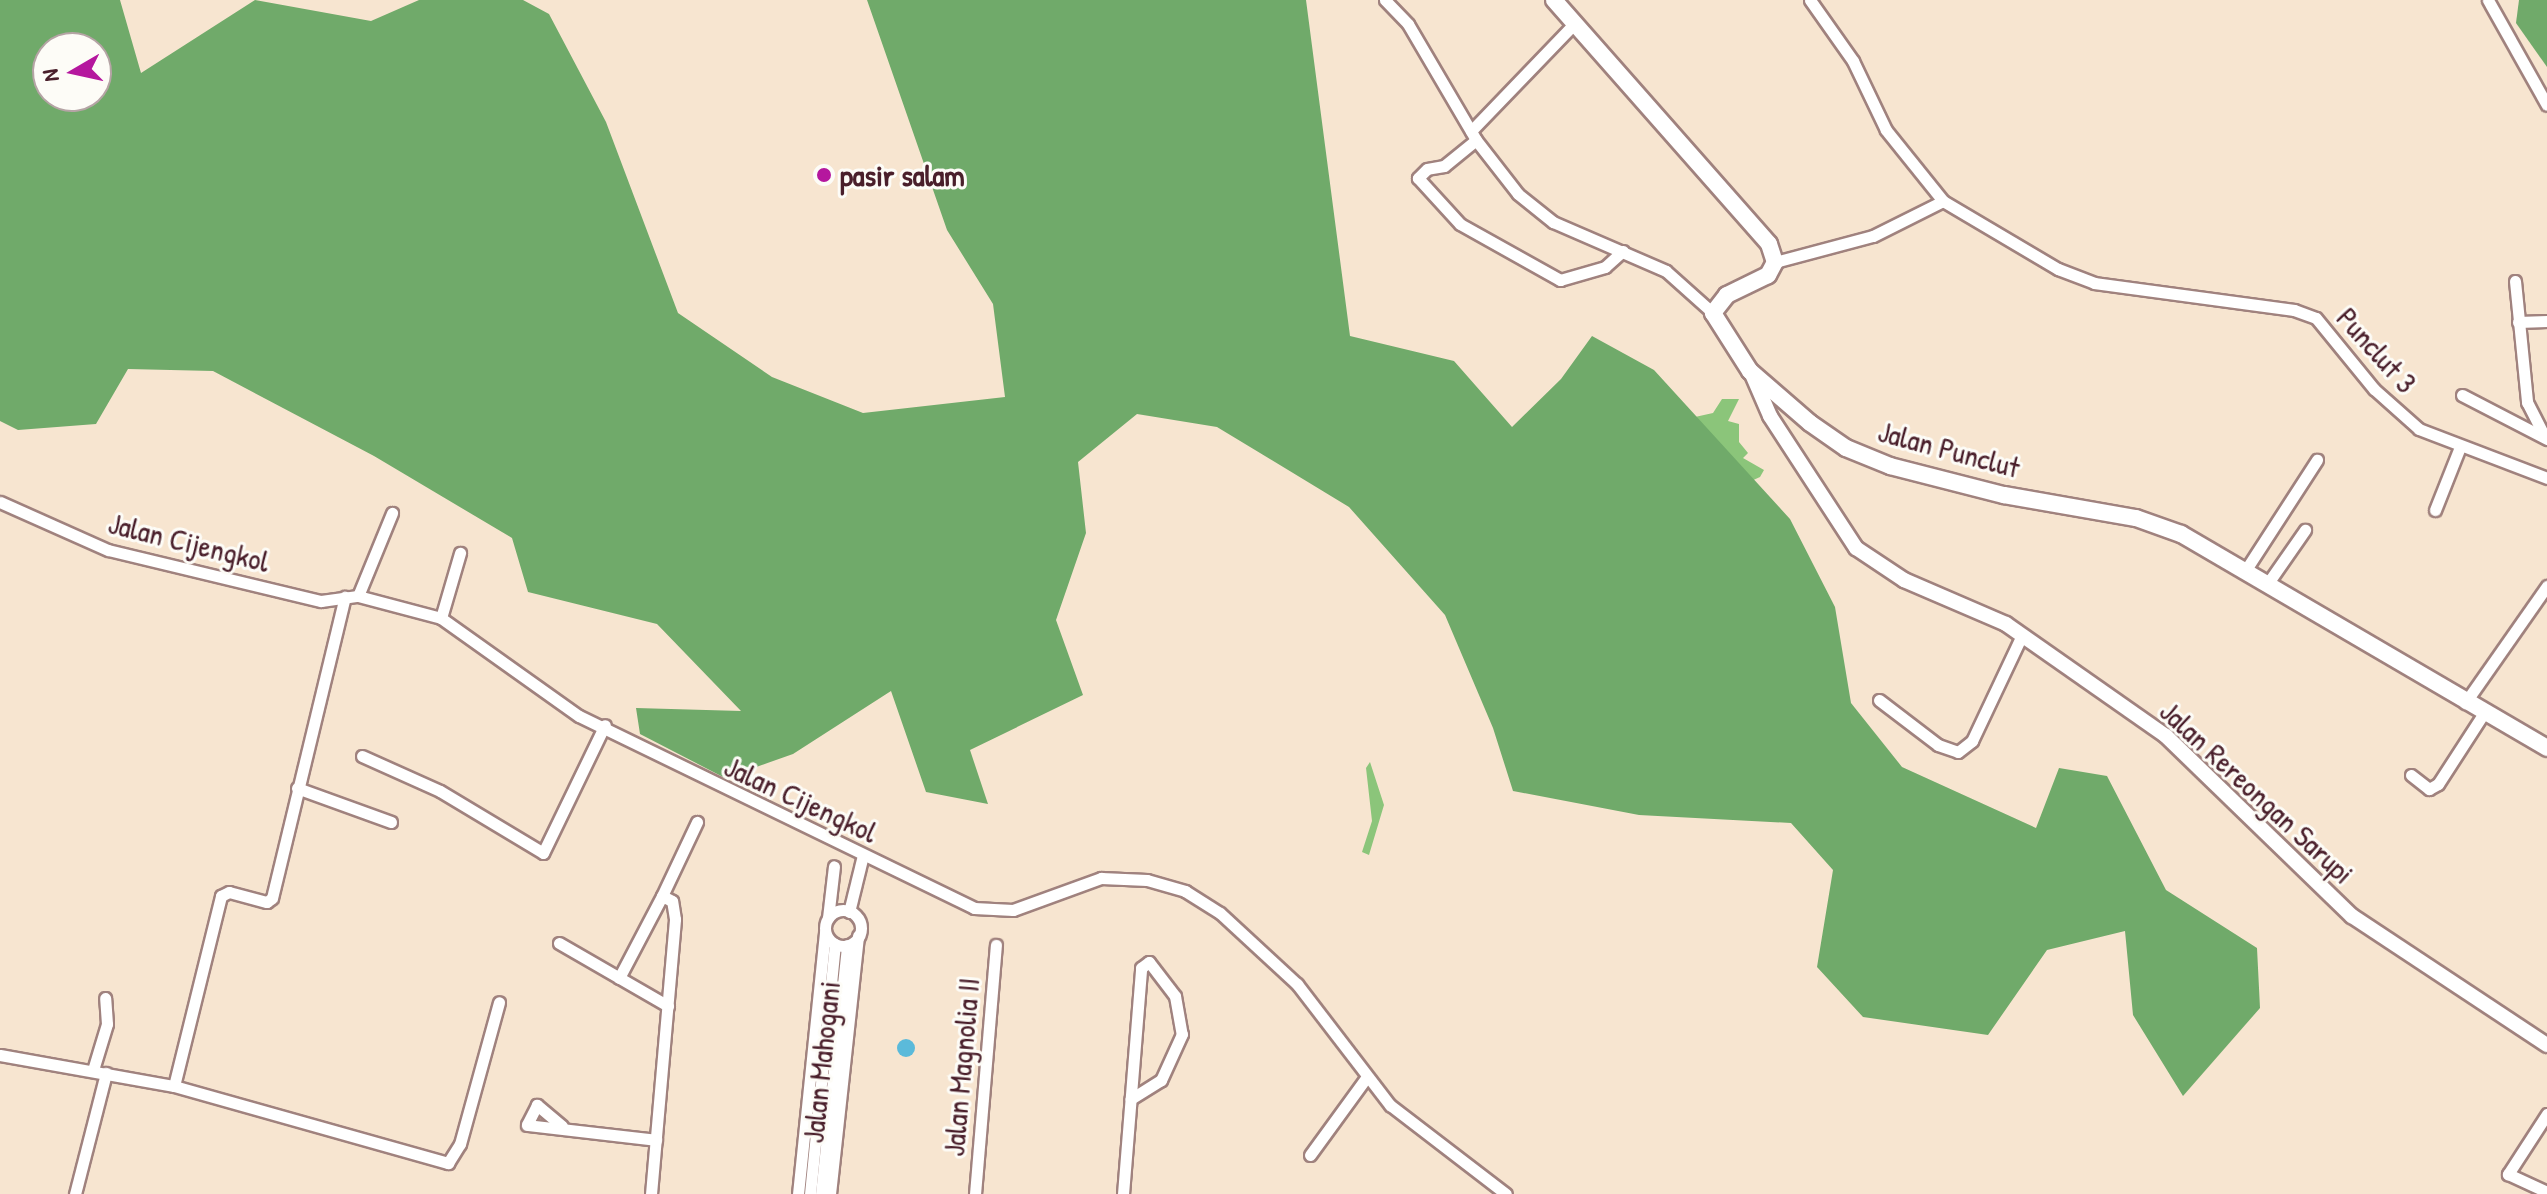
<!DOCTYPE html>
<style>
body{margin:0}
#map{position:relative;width:2547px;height:1194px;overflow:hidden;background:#f7e5d0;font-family:"Patrick Hand",sans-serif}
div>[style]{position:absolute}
.green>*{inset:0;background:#8bc57a}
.forest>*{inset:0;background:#70aa6a}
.water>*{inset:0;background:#5bbada}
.round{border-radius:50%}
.roads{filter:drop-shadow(2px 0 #a0827e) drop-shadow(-2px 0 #a0827e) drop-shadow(0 2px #a0827e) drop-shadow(0 -2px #a0827e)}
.minor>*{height:11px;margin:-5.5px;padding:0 5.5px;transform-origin:5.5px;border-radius:5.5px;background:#fff}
.minor>.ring{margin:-5.5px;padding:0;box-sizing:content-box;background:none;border:11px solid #fff;border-radius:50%}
.tertiary>*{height:14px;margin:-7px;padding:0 7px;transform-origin:7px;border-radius:7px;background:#fff}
.secondary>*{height:16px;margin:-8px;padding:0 8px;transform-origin:8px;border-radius:8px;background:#fff}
.dots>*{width:22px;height:22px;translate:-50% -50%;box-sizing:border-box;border:4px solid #fdfcf7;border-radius:50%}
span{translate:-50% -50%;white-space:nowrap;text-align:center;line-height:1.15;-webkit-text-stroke:6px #fdfcf7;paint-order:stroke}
.poi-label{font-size:30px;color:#4a1f2b;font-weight:700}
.left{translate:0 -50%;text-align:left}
.street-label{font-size:30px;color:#4a1f2b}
.north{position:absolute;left:32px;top:32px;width:80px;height:80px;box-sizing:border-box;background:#fdfcf7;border:2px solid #b5a4a5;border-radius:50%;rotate:261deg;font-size:22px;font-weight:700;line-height:32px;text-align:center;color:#4a1f2b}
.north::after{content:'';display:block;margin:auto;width:28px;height:36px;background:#b5179e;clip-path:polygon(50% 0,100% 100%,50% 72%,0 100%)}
</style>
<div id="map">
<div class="green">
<i style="clip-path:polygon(1722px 399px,1739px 399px,1728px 421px,1739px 424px,1739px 442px,1748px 453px,1743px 458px,1764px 470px,1760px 477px,1749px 482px,1695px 417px,1713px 413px)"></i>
<i style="clip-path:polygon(1370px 762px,1384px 805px,1369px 855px,1362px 852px,1372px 821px,1366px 768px)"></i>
</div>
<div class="forest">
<i style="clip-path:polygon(evenodd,0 0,120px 0,141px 73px,255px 0,371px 21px,419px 0,523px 0,549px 14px,606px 122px,678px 313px,772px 377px,863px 413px,1005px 397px,993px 304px,947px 230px,867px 0,1306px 0,1350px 336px,1454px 361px,1512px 427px,1561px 379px,1592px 336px,1654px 370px,1790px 519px,1835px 607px,1851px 703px,1902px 767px,2036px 828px,2059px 768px,2107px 776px,2166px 890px,2257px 948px,2260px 1008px,2183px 1096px,2133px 1015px,2125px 931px,2047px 950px,1988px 1035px,1863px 1017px,1817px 967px,1833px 870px,1791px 823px,1639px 815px,1513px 791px,1493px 728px,1445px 615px,1349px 507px,1217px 427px,1137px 414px,1078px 462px,1086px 533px,1056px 620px,1083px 695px,970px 750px,988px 804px,926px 792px,891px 691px,793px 754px,725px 778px,640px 734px,636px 708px,741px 711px,657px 624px,528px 592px,512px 538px,374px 456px,213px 371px,128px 369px,96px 424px,18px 430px,0 421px,0 0,96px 48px,96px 96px,48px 96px,48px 48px,96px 48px)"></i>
<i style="clip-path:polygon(2519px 0,2547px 0,2547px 67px,2516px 23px)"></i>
</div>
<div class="water">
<i class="round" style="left:897px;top:1039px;width:18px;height:18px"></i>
</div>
<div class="roads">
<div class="minor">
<i style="left:1385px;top:0;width:33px;rotate:46deg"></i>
<i style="left:1408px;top:24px;width:134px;rotate:59.6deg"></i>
<i style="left:1476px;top:140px;width:68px;rotate:52.1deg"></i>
<i style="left:1518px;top:194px;width:45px;rotate:38.7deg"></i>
<i style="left:1553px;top:222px;width:123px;rotate:23.4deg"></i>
<i style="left:1666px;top:271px;width:63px;rotate:41.8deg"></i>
<i style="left:1810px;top:0;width:75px;rotate:54.8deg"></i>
<i style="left:1853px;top:61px;width:76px;rotate:64.4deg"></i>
<i style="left:1886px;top:130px;width:91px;rotate:51.2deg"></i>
<i style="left:1943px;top:201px;width:134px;rotate:30.6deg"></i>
<i style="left:2058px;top:269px;width:39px;rotate:21deg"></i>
<i style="left:2094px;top:283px;width:202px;rotate:7.7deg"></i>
<i style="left:2294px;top:310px;width:23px;rotate:20deg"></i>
<i style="left:2316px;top:318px;width:92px;rotate:50.8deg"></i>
<i style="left:2374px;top:389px;width:60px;rotate:41.6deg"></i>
<i style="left:2419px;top:429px;width:137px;rotate:20.9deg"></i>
<i style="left:2488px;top:0;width:120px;rotate:60.7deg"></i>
<i style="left:1471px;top:131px;width:149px;rotate:-46.1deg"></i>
<i style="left:1476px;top:140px;width:41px;rotate:140.9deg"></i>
<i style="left:1444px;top:166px;width:17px;rotate:170deg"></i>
<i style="left:1427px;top:169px;width:13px;rotate:135deg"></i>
<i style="left:1418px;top:178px;width:62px;rotate:47.6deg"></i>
<i style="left:1460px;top:224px;width:115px;rotate:29.2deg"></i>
<i style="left:1560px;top:280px;width:47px;rotate:-16.1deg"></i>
<i style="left:1605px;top:267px;width:24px;rotate:-42deg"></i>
<i style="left:1775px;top:262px;width:101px;rotate:-14.9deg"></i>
<i style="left:1873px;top:236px;width:78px;rotate:-26.6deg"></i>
<i style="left:2515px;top:281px;width:122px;rotate:84.3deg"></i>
<i style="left:2527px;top:402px;width:34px;rotate:63deg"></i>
<i style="left:2518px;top:322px;width:29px;rotate:-2deg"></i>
<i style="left:2462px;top:395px;width:96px;rotate:27.4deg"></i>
<i style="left:0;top:502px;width:118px;rotate:24deg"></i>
<i style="left:108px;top:550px;width:219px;rotate:13.5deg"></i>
<i style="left:321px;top:601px;width:37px;rotate:-8deg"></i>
<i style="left:358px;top:596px;width:86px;rotate:14.8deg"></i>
<i style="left:441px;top:618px;width:169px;rotate:35.4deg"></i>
<i style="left:579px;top:716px;width:439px;rotate:25.9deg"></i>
<i style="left:974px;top:908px;width:39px;rotate:3deg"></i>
<i style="left:1013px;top:910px;width:94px;rotate:-20deg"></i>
<i style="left:1101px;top:878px;width:46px;rotate:2.5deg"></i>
<i style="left:1147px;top:880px;width:40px;rotate:16deg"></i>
<i style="left:1185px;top:891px;width:41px;rotate:32.2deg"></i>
<i style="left:1220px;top:913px;width:105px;rotate:42.7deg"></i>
<i style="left:1297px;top:984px;width:153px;rotate:52.5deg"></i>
<i style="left:1390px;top:1105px;width:146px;rotate:37.5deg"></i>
<i style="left:2435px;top:510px;width:68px;rotate:-68.4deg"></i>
<i style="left:2247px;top:568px;width:129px;rotate:-57.1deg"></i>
<i style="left:2268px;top:583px;width:65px;rotate:-55.1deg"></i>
<i style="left:358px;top:596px;width:90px;rotate:-67.7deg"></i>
<i style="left:441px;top:618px;width:68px;rotate:-73.7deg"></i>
<i style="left:1879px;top:700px;width:74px;rotate:37.3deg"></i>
<i style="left:1938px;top:745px;width:21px;rotate:19deg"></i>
<i style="left:1958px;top:752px;width:18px;rotate:-38deg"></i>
<i style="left:1972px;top:741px;width:117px;rotate:-64.7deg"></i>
<i style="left:2465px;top:703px;width:143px;rotate:-55deg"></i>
<i style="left:362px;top:756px;width:85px;rotate:24.2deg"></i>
<i style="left:440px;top:791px;width:120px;rotate:31deg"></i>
<i style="left:543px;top:853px;width:142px;rotate:-64.2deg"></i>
<i style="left:2411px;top:775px;width:23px;rotate:38deg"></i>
<i style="left:2429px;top:789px;width:10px;rotate:-29deg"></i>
<i style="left:2438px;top:784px;width:85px;rotate:-57.1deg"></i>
<i style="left:297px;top:788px;width:100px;rotate:19.9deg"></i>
<i class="ring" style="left:825px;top:910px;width:25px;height:25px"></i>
<i style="left:849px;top:912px;width:59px;rotate:-76.2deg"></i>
<i style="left:828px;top:918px;width:52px;rotate:-83.4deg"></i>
<i style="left:559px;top:943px;width:126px;rotate:30deg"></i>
<i style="left:619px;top:978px;width:93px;rotate:-62.3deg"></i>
<i style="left:0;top:1055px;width:177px;rotate:10.1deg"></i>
<i style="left:174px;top:1086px;width:196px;rotate:-76.1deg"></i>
<i style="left:221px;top:896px;width:9px;rotate:-27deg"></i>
<i style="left:229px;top:892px;width:39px;rotate:15deg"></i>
<i style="left:267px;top:902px;width:6px;rotate:-39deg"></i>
<i style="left:272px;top:898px;width:310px;rotate:-76.4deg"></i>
<i style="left:93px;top:1070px;width:48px;rotate:-73.1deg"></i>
<i style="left:107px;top:1024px;width:26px;rotate:-94deg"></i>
<i style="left:174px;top:1086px;width:285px;rotate:15.7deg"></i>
<i style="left:448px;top:1163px;width:22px;rotate:-58deg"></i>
<i style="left:460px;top:1144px;width:147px;rotate:-74.6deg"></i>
<i style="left:2547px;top:1114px;width:72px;rotate:123deg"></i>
<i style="left:2508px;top:1174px;width:43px;rotate:24.8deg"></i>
<i style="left:562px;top:1126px;width:33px;rotate:-140deg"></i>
<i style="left:537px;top:1105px;width:22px;rotate:117deg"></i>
<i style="left:527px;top:1125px;width:130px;rotate:6.6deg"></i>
<i style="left:1310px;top:1155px;width:95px;rotate:-54deg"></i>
<i style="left:75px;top:1194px;width:125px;rotate:-75.6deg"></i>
<i style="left:651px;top:1194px;width:276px;rotate:-85deg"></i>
<i style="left:675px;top:919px;width:18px;rotate:-99deg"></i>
<i style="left:672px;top:901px;width:11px;rotate:-153deg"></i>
<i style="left:662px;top:896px;width:82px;rotate:-64.7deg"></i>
<i style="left:798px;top:1194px;width:264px;rotate:-84.1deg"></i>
<i style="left:810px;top:1194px;width:251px;rotate:-84.3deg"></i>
<i style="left:821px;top:1194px;width:250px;rotate:-84deg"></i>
<i style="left:830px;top:1194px;width:260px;rotate:-83.8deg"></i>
<i style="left:975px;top:1194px;width:250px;rotate:-85.2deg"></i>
<i style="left:1123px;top:1194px;width:227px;rotate:-85.4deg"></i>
<i style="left:1141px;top:968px;width:10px;rotate:-37deg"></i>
<i style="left:1149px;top:962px;width:43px;rotate:52.6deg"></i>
<i style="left:1175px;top:996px;width:39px;rotate:80deg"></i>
<i style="left:1182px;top:1034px;width:51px;rotate:114.5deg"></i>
<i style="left:1161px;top:1080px;width:36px;rotate:148deg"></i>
</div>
<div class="tertiary">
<i style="left:1751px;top:372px;width:48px;rotate:66.6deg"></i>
<i style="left:1770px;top:416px;width:158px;rotate:56.9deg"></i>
<i style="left:1856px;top:548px;width:58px;rotate:33.7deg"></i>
<i style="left:1904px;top:580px;width:111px;rotate:23.3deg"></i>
<i style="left:2006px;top:624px;width:195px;rotate:35deg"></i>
<i style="left:2166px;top:736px;width:259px;rotate:44.1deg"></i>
<i style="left:2352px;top:916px;width:234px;rotate:33.5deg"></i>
</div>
<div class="secondary">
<i style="left:1554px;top:0;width:325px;rotate:48.6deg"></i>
<i style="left:1769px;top:244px;width:19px;rotate:72deg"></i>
<i style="left:1775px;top:262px;width:15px;rotate:118deg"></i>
<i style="left:1768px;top:275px;width:46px;rotate:154deg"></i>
<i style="left:1727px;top:295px;width:23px;rotate:128deg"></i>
<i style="left:1713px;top:313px;width:69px;rotate:57.5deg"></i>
<i style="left:1750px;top:371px;width:79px;rotate:40.9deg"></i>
<i style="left:1810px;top:423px;width:44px;rotate:34.8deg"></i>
<i style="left:1846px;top:448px;width:48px;rotate:22.2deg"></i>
<i style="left:1890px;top:466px;width:118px;rotate:14.3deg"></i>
<i style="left:2004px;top:495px;width:134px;rotate:9.9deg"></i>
<i style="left:2136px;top:518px;width:48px;rotate:19.6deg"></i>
<i style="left:2181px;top:534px;width:424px;rotate:30.3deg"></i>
</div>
</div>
<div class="dots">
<i style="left:824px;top:175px;background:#b5179e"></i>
</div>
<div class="poi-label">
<span class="left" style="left:840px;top:175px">pasir salam</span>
</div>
<div class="street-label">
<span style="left:2377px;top:350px;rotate:48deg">Punclut 3</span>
<span style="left:1949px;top:449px;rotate:15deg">Jalan Punclut</span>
<span style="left:189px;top:542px;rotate:14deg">Jalan Cijengkol</span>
<span style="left:2257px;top:792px;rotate:43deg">Jalan Rereongan Sarupi</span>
<span style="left:801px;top:799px;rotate:25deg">Jalan Cijengkol</span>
<span style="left:821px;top:1062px;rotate:-84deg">Jalan Mahogani</span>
<span style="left:961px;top:1067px;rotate:-85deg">Jalan Magnolia II</span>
</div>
<div class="north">N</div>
</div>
